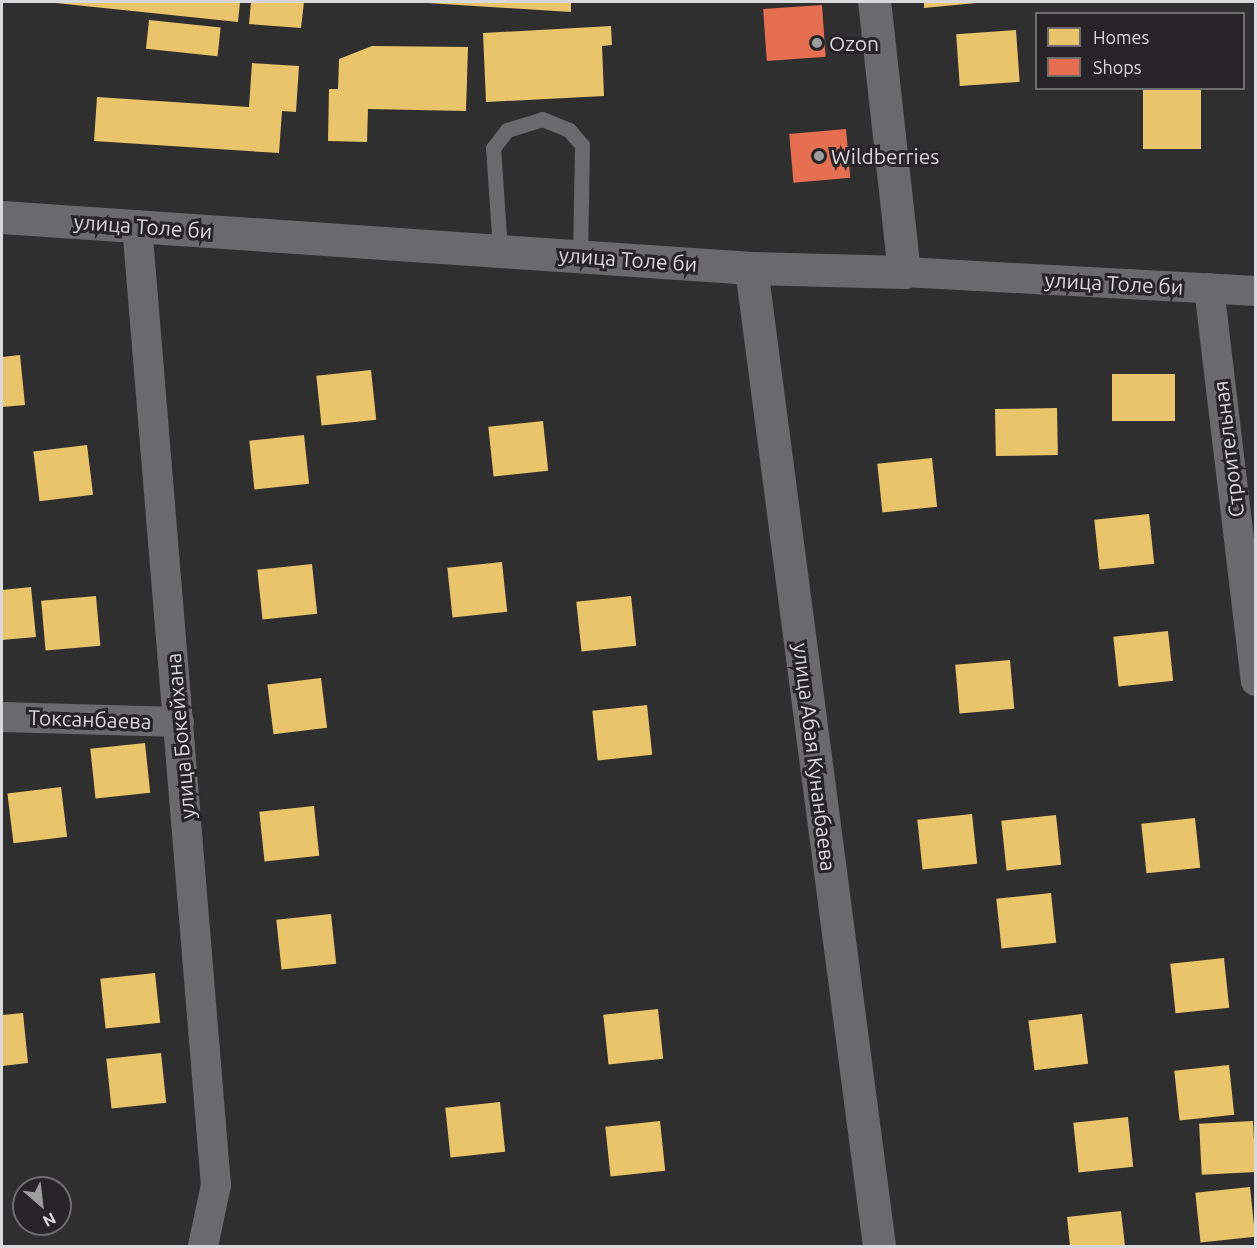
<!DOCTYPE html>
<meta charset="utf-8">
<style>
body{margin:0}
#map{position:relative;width:1257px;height:1248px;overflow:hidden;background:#302f30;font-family:Ubuntu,sans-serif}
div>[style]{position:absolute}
.homes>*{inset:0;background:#e9c46a;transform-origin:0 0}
.shops>*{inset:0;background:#e76f51;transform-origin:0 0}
.service>*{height:15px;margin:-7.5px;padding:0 7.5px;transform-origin:7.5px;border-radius:7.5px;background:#6a696b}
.minor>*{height:30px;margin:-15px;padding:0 15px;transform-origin:15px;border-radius:15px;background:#6a696b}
.tertiary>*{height:33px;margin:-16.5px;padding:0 16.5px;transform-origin:16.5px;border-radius:16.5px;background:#6a696b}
.dots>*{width:16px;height:16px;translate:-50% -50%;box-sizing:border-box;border:3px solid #262427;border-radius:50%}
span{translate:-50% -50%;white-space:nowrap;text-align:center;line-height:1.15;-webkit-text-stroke:6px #262427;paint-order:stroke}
.poi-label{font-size:21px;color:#d9d8da}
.left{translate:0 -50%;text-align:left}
.street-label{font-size:21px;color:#d9d8da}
.frame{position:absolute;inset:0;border:3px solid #d9d8da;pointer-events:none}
.legend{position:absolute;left:1035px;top:12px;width:210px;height:78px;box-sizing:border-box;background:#262427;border:2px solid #6e6c6f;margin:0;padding:8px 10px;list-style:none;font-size:18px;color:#d9d8da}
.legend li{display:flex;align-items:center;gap:12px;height:30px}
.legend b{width:30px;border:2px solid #6e6c6f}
.north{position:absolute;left:12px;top:1176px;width:60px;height:60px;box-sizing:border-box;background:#262427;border:2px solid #6e6c6f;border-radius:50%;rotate:152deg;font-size:16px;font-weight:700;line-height:24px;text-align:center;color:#d9d8da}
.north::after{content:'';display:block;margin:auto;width:21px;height:27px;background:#9e9d9e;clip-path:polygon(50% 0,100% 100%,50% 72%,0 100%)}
</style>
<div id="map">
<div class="homes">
<i style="clip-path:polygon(46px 2px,240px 2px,238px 22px)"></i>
<i style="clip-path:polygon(251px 2px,304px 2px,301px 28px,249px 24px)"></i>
<i style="clip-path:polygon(412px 2px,571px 2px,571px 12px)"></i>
<i style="clip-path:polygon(924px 2px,976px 2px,976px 3px,924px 8px)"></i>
<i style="left:149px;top:20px;width:72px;height:29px;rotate:6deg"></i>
<i style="clip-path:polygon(611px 26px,612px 45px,602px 46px,604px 96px,486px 102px,483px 33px)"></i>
<i style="left:1016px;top:30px;width:52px;height:60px;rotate:86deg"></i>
<i style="clip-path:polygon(372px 46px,468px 47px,466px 111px,368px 109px,367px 142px,328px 141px,329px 89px,338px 89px,339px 59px)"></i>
<i style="clip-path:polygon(252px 63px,299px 66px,296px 112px,282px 111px,279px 153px,94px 141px,97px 97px,249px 107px)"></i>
<i style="left:1143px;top:88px;width:58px;height:61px"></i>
<i style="clip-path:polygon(20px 355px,25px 405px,2px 407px,2px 357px)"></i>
<i style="left:371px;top:370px;width:50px;height:55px;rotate:84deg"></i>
<i style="left:1175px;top:374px;width:47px;height:63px;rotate:90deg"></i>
<i style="left:1057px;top:408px;width:47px;height:62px;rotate:89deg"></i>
<i style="left:543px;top:421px;width:50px;height:55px;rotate:84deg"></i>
<i style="left:304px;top:435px;width:49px;height:55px;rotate:84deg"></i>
<i style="left:87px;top:445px;width:50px;height:54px;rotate:83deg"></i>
<i style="left:932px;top:458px;width:49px;height:55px;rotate:84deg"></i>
<i style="left:1149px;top:514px;width:50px;height:55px;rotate:84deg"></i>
<i style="left:502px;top:562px;width:50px;height:55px;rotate:84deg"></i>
<i style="left:312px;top:564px;width:50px;height:55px;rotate:84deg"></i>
<i style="clip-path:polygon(31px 587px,36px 637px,2px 640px,2px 590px)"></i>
<i style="left:96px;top:596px;width:50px;height:55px;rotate:85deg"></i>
<i style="left:631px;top:596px;width:50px;height:55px;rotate:84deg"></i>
<i style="left:1168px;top:631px;width:50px;height:55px;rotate:84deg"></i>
<i style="left:1010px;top:660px;width:49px;height:55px;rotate:85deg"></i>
<i style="left:321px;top:678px;width:50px;height:54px;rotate:83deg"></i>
<i style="left:647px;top:705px;width:50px;height:55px;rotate:84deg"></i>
<i style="left:145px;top:743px;width:50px;height:55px;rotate:84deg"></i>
<i style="left:61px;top:787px;width:50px;height:54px;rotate:83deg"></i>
<i style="left:314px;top:806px;width:50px;height:55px;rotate:84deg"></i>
<i style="left:972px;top:814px;width:50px;height:55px;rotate:84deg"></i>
<i style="left:1056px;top:815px;width:50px;height:55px;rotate:84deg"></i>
<i style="left:1195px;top:818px;width:50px;height:54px;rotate:84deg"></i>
<i style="left:1051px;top:893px;width:50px;height:55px;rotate:84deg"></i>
<i style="left:331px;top:914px;width:50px;height:55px;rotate:84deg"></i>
<i style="left:1224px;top:958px;width:50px;height:54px;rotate:84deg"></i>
<i style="left:155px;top:973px;width:50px;height:55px;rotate:84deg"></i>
<i style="left:658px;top:1009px;width:50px;height:55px;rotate:84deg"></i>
<i style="clip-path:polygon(23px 1013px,28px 1063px,2px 1066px,2px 1015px)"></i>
<i style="left:1082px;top:1014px;width:50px;height:54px;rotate:83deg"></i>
<i style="left:161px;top:1053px;width:50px;height:55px;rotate:84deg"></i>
<i style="left:1229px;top:1065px;width:50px;height:55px;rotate:84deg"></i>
<i style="left:500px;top:1102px;width:50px;height:55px;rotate:84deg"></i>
<i style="left:1128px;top:1117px;width:50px;height:55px;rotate:84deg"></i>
<i style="left:660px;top:1121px;width:50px;height:55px;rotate:84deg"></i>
<i style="left:1253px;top:1121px;width:51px;height:54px;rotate:87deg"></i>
<i style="left:1250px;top:1187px;width:50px;height:55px;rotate:84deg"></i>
<i style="clip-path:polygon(1121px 1211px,1125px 1246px,1070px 1246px,1067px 1217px)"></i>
</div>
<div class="shops">
<i style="left:822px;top:5px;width:52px;height:59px;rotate:86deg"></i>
<i style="left:846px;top:129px;width:49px;height:57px;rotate:85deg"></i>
</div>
<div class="service">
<i style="left:500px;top:250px;width:102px;rotate:-93.9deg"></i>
<i style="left:493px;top:148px;width:23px;rotate:-52deg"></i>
<i style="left:507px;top:130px;width:37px;rotate:-17deg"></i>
<i style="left:542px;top:119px;width:29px;rotate:22deg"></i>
<i style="left:569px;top:130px;width:20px;rotate:49deg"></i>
<i style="left:582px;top:145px;width:111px;rotate:91deg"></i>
</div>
<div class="minor">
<i style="left:137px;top:225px;width:963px;rotate:85.3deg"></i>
<i style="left:216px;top:1185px;width:62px;rotate:102deg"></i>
<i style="left:904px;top:272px;width:353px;rotate:3.1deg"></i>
<i style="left:1209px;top:288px;width:396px;rotate:83.2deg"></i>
<i style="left:2px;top:717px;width:177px;rotate:1.6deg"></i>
</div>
<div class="tertiary">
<i style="left:2px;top:217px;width:751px;rotate:3.9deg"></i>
<i style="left:751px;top:268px;width:153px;rotate:1.5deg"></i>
<i style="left:904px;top:272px;width:272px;rotate:-96.3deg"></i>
<i style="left:751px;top:268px;width:986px;rotate:82.54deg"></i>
</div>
<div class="dots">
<i style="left:817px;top:43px;background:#9e9d9e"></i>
<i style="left:819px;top:156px;background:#9e9d9e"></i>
</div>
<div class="poi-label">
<span class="left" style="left:829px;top:43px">Ozon</span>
<span class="left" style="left:831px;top:156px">Wildberries</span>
</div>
<div class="street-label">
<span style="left:143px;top:226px;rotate:4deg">улица Толе би</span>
<span style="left:628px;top:259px;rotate:4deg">улица Толе би</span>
<span style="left:1114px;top:283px;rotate:3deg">улица Толе би</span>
<span style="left:1228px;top:449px;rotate:-97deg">Строительная</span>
<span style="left:90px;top:719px;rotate:2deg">Токсанбаева</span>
<span style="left:180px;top:736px;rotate:-95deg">улица Бокейхана</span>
<span style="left:815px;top:757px;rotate:83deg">улица Абая Кунанбаева</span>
</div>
<div class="frame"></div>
<ul class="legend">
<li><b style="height:16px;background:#e9c46a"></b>Homes</li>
<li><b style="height:16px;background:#e76f51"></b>Shops</li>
</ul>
<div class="north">N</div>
</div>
